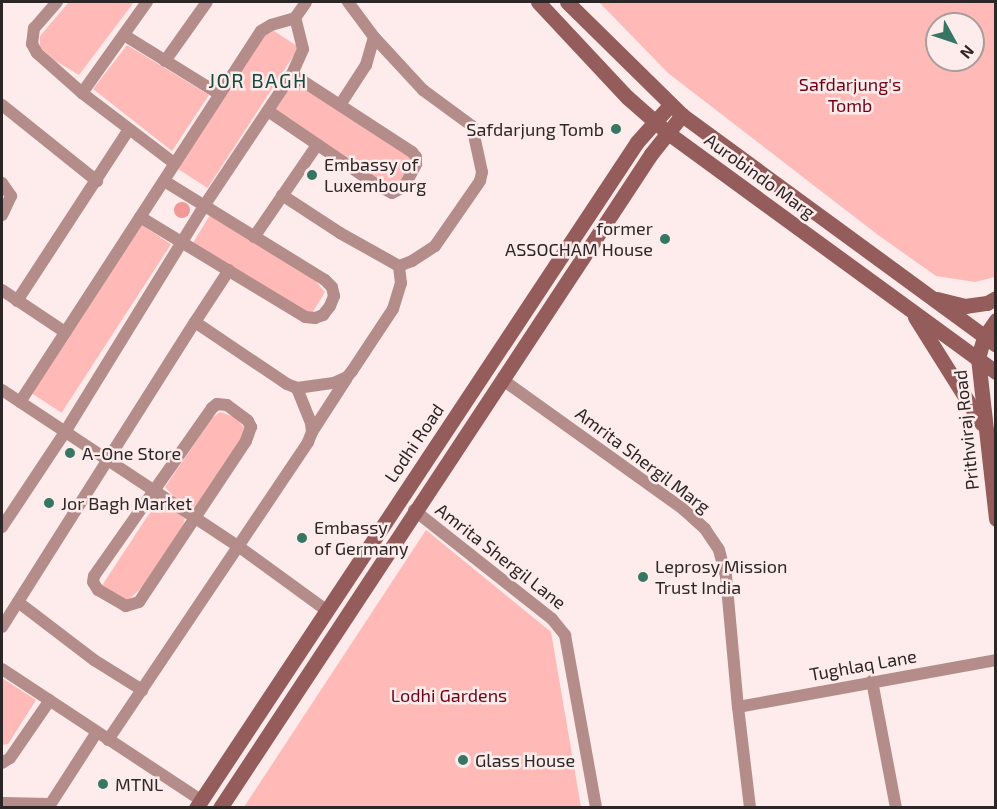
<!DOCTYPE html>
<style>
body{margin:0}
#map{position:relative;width:997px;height:809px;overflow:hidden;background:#fdeceb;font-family:"Exo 2",sans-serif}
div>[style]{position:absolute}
.green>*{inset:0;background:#ffbab7;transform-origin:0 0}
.water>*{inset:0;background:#f29896}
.round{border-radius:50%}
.street>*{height:12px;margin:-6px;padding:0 6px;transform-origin:6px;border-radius:6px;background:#b48c8a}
.secondary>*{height:15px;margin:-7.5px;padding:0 7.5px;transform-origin:7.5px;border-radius:7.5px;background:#945c5a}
.dots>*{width:16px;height:16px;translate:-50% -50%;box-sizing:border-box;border:3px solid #fdeceb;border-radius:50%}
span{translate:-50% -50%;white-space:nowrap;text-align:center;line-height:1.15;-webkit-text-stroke:5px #fdeceb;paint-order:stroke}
.park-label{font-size:18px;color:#6f0014}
.poi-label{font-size:18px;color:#2c2626}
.right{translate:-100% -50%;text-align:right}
.left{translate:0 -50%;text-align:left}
.street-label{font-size:18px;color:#2c2626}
.neighbourhood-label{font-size:20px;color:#15493b;letter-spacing:1.5px}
.frame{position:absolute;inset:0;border:3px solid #2c2626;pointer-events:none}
.north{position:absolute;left:925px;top:12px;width:60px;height:60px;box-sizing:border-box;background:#fdeceb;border:2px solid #a99d9c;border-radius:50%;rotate:130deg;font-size:16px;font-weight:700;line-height:24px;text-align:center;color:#2c2626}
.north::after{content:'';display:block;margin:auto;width:21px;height:27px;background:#377663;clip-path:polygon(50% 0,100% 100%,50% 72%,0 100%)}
</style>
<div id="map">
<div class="green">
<i style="clip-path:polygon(69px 2px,134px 2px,79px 75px,54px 60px,40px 47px,40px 36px)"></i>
<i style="clip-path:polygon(evenodd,599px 2px,995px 2px,995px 277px,975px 282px,936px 276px,878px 235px,668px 73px,599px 2px,937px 24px,973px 24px,973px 60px,937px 60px,937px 24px)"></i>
<i style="left:268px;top:27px;width:37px;height:168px;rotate:33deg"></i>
<i style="clip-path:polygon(127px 45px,209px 95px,172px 151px,93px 89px)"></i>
<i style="clip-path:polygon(295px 80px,412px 157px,410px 166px,400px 184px,392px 189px,273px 111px)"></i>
<i style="clip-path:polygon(210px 215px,314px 279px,325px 292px,311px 315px,193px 243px)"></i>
<i style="left:140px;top:224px;width:37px;height:201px;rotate:33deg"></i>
<i style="clip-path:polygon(220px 412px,235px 417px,247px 431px,194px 510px,180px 503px,165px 487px,212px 418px)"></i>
<i style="clip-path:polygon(163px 502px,185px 519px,182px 529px,147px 583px,126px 602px,101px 587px,147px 517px,158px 503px)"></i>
<i style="clip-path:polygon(426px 530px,551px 632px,581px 807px,244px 807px)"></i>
<i style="clip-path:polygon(2px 678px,36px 700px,8px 744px,2px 745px)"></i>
</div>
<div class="water">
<i class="round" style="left:174px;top:202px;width:16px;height:16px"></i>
</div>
<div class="street">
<i style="left:57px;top:2px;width:35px;rotate:131deg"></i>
<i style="left:34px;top:28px;width:16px;rotate:97deg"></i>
<i style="left:32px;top:44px;width:10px;rotate:61deg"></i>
<i style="left:37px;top:53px;width:60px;rotate:41.6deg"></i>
<i style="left:82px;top:93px;width:116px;rotate:37.3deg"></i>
<i style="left:124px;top:35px;width:112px;rotate:31.8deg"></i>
<i style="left:165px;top:61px;width:72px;rotate:-54.6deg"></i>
<i style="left:82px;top:93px;width:112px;rotate:-54.5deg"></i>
<i style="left:2px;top:105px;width:122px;rotate:38.7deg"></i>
<i style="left:340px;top:105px;width:48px;rotate:-57deg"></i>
<i style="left:366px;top:65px;width:29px;rotate:-74deg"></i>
<i style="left:268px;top:111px;width:132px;rotate:34.2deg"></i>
<i style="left:377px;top:185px;width:17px;rotate:28deg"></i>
<i style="left:392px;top:193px;width:13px;rotate:-27deg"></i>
<i style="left:404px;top:187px;width:26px;rotate:-62deg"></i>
<i style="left:416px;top:164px;width:7px;rotate:-90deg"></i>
<i style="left:416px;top:157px;width:6px;rotate:-129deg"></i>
<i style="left:412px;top:152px;width:143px;rotate:-147deg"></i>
<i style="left:2px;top:183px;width:16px;rotate:55deg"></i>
<i style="left:11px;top:196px;width:21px;rotate:115deg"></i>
<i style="left:282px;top:195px;width:69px;rotate:33.2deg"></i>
<i style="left:340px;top:233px;width:68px;rotate:29.2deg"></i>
<i style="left:399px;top:266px;width:14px;rotate:-21deg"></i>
<i style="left:412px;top:261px;width:27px;rotate:-33deg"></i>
<i style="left:435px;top:246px;width:79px;rotate:-55.3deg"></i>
<i style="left:480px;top:181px;width:9px;rotate:-77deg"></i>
<i style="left:482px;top:172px;width:47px;rotate:-102.3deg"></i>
<i style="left:472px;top:126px;width:61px;rotate:-143.7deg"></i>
<i style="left:423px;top:90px;width:72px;rotate:-132.8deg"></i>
<i style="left:374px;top:37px;width:44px;rotate:-126.6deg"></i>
<i style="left:140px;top:217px;width:193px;rotate:31.2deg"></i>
<i style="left:305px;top:317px;width:10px;rotate:6deg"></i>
<i style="left:315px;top:318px;width:9px;rotate:-21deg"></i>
<i style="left:323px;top:315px;width:11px;rotate:-52deg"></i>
<i style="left:330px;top:306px;width:11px;rotate:-68deg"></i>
<i style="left:334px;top:296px;width:9px;rotate:-103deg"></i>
<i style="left:332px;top:287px;width:10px;rotate:-135deg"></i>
<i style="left:325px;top:280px;width:189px;rotate:-148.4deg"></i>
<i style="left:254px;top:237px;width:112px;rotate:-55.6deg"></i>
<i style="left:2px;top:290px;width:76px;rotate:33.7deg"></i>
<i style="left:17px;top:301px;width:205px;rotate:-56.9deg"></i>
<i style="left:195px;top:322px;width:62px;rotate:-56.8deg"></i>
<i style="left:503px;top:380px;width:221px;rotate:35.6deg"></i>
<i style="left:683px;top:509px;width:30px;rotate:42deg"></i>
<i style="left:705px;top:529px;width:25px;rotate:56deg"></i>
<i style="left:719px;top:550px;width:27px;rotate:75deg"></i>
<i style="left:726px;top:576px;width:132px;rotate:84.8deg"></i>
<i style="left:738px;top:707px;width:102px;rotate:83.2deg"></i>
<i style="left:2px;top:390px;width:283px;rotate:33.5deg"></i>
<i style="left:238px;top:546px;width:109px;rotate:36deg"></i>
<i style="left:20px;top:402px;width:442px;rotate:-57deg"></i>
<i style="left:261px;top:31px;width:12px;rotate:-31deg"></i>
<i style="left:271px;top:25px;width:25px;rotate:-16deg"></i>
<i style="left:295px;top:18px;width:19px;rotate:-55deg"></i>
<i style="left:217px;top:404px;width:10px;rotate:6deg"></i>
<i style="left:227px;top:405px;width:26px;rotate:37deg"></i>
<i style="left:248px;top:421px;width:7px;rotate:63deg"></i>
<i style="left:251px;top:427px;width:15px;rotate:110deg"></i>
<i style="left:246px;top:441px;width:193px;rotate:123.6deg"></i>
<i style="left:139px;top:602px;width:14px;rotate:163deg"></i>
<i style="left:126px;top:606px;width:32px;rotate:-150deg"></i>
<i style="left:98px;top:590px;width:9px;rotate:-122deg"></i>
<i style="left:93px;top:582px;width:6px;rotate:-81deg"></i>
<i style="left:94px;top:576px;width:205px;rotate:-54.9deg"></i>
<i style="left:212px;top:408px;width:6px;rotate:-39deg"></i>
<i style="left:312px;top:432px;width:64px;rotate:-57.1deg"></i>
<i style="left:414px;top:510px;width:176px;rotate:38.3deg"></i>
<i style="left:552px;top:619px;width:21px;rotate:51deg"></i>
<i style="left:565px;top:635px;width:176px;rotate:79.8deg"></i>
<i style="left:2px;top:527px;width:114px;rotate:-56.4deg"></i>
<i style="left:65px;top:432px;width:265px;rotate:-58.4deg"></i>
<i style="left:204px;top:206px;width:159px;rotate:-56.3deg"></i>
<i style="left:292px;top:74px;width:27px;rotate:-66deg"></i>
<i style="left:303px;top:49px;width:32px;rotate:-104deg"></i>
<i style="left:18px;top:602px;width:96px;rotate:37.3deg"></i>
<i style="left:94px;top:660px;width:57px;rotate:32deg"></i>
<i style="left:2px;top:627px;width:361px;rotate:-57.7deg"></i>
<i style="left:195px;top:322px;width:111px;rotate:34deg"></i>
<i style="left:287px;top:384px;width:11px;rotate:22deg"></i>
<i style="left:297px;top:388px;width:37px;rotate:-8deg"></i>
<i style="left:334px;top:383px;width:14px;rotate:-25deg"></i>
<i style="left:347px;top:377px;width:8px;rotate:-50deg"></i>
<i style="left:352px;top:371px;width:74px;rotate:-56.5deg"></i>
<i style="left:393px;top:309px;width:27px;rotate:-73deg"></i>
<i style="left:401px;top:283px;width:17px;rotate:-97deg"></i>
<i style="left:2px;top:669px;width:238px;rotate:33.4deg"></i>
<i style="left:872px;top:681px;width:129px;rotate:79.3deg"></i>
<i style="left:738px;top:707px;width:262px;rotate:-10.3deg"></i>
<i style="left:108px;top:740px;width:359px;rotate:-56.1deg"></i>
<i style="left:308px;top:442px;width:11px;rotate:-68deg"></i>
<i style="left:312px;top:432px;width:9px;rotate:-96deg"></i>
<i style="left:311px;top:423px;width:38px;rotate:-112deg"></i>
<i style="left:2px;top:763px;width:9px;rotate:-32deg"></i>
<i style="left:10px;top:758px;width:70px;rotate:-55.4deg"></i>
<i style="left:2px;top:803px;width:48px;rotate:1.2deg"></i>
<i style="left:48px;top:808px;width:90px;rotate:-57.2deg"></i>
</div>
<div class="secondary">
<i style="left:538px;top:2px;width:130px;rotate:46.9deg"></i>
<i style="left:627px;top:97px;width:55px;rotate:41.3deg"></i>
<i style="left:668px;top:133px;width:406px;rotate:36.1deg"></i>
<i style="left:567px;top:2px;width:161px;rotate:44.5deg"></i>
<i style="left:682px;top:115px;width:389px;rotate:36.2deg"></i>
<i style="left:937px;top:299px;width:29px;rotate:14deg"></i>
<i style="left:965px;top:306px;width:22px;rotate:-8deg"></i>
<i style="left:987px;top:303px;width:10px;rotate:-29deg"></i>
<i style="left:915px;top:317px;width:126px;rotate:57.9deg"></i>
<i style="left:996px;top:320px;width:21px;rotate:125deg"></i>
<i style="left:984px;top:337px;width:22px;rotate:106deg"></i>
<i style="left:978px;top:358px;width:162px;rotate:83.6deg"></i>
<i style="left:196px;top:808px;width:799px;rotate:-56.49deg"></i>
<i style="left:637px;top:142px;width:50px;rotate:-48.3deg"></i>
<i style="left:220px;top:808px;width:783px;rotate:-56.61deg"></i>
<i style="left:651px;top:154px;width:50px;rotate:-51.5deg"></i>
</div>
<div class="dots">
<i style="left:616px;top:129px;background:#377663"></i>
<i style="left:312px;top:175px;background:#377663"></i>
<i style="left:665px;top:239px;background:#377663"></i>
<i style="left:70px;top:453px;background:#377663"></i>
<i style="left:49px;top:503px;background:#377663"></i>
<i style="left:302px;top:538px;background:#377663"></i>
<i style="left:643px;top:577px;background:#377663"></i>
<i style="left:463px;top:760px;background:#377663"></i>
<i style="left:103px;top:784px;background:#377663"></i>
</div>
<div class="park-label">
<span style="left:850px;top:95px">Safdarjung's<br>Tomb</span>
<span style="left:449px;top:695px">Lodhi Gardens</span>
</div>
<div class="poi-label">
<span class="right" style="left:604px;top:129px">Safdarjung Tomb</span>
<span class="left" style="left:324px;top:175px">Embassy of<br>Luxembourg</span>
<span class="right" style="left:653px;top:239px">former<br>ASSOCHAM House</span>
<span class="left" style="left:82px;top:453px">A-One Store</span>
<span class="left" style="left:61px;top:503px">Jor Bagh Market</span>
<span class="left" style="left:314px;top:538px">Embassy<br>of Germany</span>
<span class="left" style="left:655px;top:577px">Leprosy Mission<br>Trust India</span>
<span class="left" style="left:475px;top:760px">Glass House</span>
<span class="left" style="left:115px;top:784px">MTNL</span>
</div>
<div class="street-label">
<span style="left:760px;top:176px;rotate:36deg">Aurobindo Marg</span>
<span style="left:966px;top:430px;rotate:-96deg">Prithviraj Road</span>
<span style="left:414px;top:443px;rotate:-56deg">Lodhi Road</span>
<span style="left:643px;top:460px;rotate:37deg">Amrita Shergil Marg</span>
<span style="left:501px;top:556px;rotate:38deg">Amrita Shergil Lane</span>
<span style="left:863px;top:665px;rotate:-10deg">Tughlaq Lane</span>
</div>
<div class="neighbourhood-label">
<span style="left:258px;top:80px">JOR BAGH</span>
</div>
<div class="frame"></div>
<div class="north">N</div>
</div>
